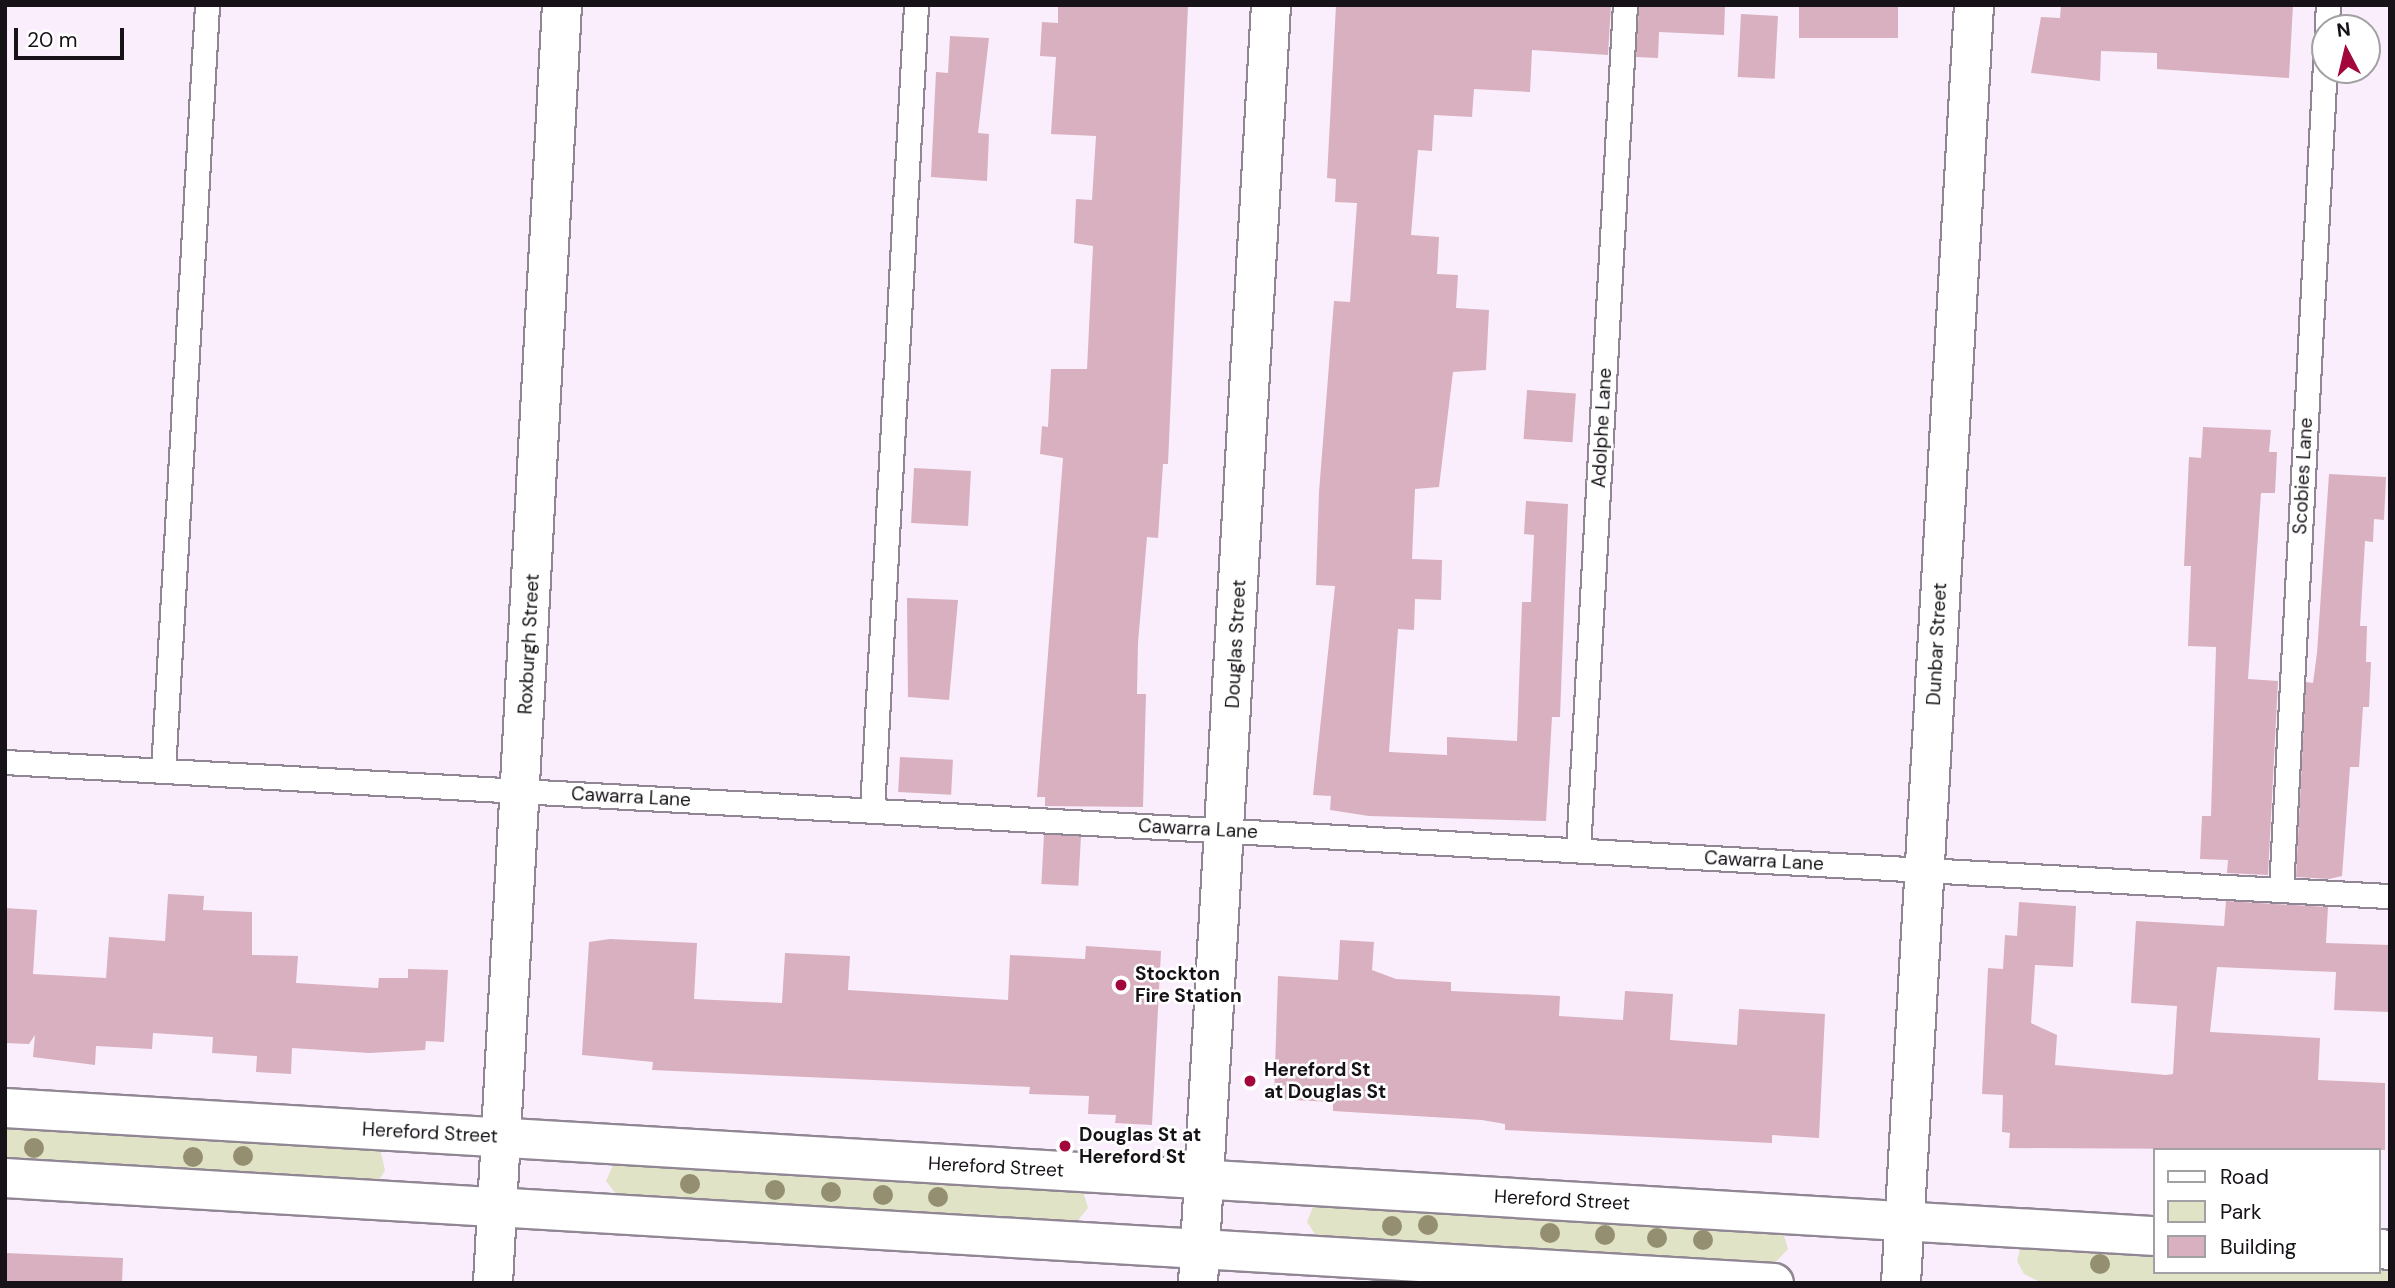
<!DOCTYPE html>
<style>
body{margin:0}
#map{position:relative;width:2395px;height:1288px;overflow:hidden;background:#faeefc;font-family:"DM Sans",sans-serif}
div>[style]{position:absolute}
.green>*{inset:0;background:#e0e3c5}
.building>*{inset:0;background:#d9b0bf;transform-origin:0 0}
.roads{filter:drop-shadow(2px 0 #918794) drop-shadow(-2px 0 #918794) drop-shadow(0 2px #918794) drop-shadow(0 -2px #918794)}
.lane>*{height:23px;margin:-11.5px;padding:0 11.5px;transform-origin:11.5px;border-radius:11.5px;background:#fff}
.street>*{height:38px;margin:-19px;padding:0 19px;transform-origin:19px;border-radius:19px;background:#fff}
.trees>*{width:20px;height:20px;margin:-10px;border-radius:50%;background:#948f71}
.dots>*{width:19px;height:19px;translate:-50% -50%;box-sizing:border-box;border:4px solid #fff;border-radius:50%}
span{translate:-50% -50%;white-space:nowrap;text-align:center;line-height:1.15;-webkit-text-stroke:5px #fff;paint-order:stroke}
.street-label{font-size:19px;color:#161217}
.poi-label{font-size:19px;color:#161217;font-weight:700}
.left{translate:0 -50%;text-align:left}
.frame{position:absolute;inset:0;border:7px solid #161217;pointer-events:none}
.legend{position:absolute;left:2153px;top:1148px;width:228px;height:126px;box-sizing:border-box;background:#fff;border:2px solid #a2a0a2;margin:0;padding:9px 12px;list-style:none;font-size:21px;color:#161217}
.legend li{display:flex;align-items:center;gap:14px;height:35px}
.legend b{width:35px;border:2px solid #a2a0a2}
.north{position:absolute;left:2311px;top:14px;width:70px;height:70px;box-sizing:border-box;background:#fff;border:2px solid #a2a0a2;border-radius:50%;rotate:353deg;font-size:19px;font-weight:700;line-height:28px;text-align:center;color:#161217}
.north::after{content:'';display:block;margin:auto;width:24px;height:32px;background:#a3063b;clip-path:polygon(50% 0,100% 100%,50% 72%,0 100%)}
.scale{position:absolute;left:14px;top:28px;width:110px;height:32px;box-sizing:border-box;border:4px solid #161217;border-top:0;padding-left:9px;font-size:21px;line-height:24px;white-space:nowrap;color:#161217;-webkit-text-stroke:5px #fff;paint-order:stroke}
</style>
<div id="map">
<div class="green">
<i style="clip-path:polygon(5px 1123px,380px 1149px,385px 1170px,378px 1182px,5px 1165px)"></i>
<i style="clip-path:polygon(615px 1161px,1082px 1188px,1088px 1208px,1074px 1225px,620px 1199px,606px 1181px)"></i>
<i style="clip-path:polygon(1315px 1202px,1782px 1229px,1788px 1249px,1773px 1265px,1319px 1240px,1307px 1222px)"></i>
<i style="clip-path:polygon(2155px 1244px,2155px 1272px,2379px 1272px,2379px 1256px,2390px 1257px,2390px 1283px,2038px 1281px,2024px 1274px,2017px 1261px,2021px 1246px)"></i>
</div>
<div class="building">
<i style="clip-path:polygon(1058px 5px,1188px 5px,1168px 464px,1163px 464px,1158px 538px,1147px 537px,1138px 643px,1137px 694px,1146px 694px,1143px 807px,1045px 806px,1045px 797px,1037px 797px,1063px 458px,1040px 454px,1042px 426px,1048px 427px,1051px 369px,1087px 369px,1093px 246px,1074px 243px,1076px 199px,1092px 200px,1096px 136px,1051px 134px,1056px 57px,1040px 56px,1042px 22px,1058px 23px)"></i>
<i style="clip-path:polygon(1336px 5px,1611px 5px,1608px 55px,1532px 50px,1530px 92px,1474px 89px,1472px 117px,1434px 115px,1432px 151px,1418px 150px,1411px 235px,1439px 237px,1437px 274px,1458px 275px,1456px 308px,1489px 310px,1486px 370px,1453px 372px,1439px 487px,1415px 489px,1412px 559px,1442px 560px,1441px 600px,1415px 599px,1414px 630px,1398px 629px,1389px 752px,1447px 755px,1447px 737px,1517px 741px,1522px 602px,1531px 602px,1534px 535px,1524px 534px,1526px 501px,1568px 504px,1560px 717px,1552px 717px,1546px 821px,1369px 816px,1330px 810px,1331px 796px,1313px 795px,1335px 586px,1316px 585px,1319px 492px,1334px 301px,1350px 302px,1357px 203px,1335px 202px,1336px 179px,1327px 178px)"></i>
<i style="clip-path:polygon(1639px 5px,1725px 5px,1724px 35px,1659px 32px,1658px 58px,1636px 57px)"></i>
<i style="left:1799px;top:5px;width:99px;height:33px"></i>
<i style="clip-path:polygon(2061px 5px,2293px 5px,2289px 78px,2157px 69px,2157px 53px,2101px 51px,2100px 81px,2031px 73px,2041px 17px,2060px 18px)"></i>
<i style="left:1741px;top:14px;width:37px;height:63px;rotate:3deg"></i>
<i style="clip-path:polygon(950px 36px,989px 38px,978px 133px,989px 134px,987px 181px,931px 177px,936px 72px,948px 73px)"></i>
<i style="left:1527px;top:390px;width:49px;height:49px;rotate:4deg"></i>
<i style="clip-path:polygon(2203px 427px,2271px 430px,2269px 452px,2277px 452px,2275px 493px,2261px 493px,2248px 679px,2278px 681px,2268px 875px,2227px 873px,2228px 860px,2200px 859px,2202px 816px,2211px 816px,2216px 647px,2188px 646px,2191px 566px,2184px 566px,2189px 457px,2201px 458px)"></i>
<i style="left:914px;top:468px;width:57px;height:55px;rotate:3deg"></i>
<i style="clip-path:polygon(2329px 474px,2386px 477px,2384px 520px,2374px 519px,2373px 542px,2365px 541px,2360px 626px,2367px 626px,2366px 662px,2371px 662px,2369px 707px,2363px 707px,2359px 767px,2350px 767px,2342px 876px,2329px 879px,2296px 877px,2306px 682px,2313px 683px,2317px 653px)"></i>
<i style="clip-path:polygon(907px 598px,958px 600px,949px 700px,908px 697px)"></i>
<i style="left:900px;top:757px;width:53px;height:35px;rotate:3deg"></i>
<i style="left:1044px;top:834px;width:37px;height:50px;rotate:3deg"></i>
<i style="clip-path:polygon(168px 894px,204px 896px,203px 910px,252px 912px,252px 955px,298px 956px,296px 983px,378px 988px,379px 978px,408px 978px,408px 969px,448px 970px,444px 1042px,426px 1041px,425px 1050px,369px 1053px,292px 1048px,291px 1074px,256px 1072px,257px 1056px,212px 1053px,213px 1037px,153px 1033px,152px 1049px,96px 1046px,95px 1065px,33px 1057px,35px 1035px,29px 1044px,5px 1043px,5px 908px,37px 910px,33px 974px,106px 978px,109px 937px,165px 941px)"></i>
<i style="clip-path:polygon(2226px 901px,2328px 907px,2326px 943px,2390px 945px,2390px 1012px,2334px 1010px,2336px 972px,2217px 967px,2210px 1032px,2320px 1038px,2318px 1080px,2385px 1083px,2385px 1150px,2009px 1148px,2010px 1133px,2002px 1132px,2003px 1095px,1982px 1094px,1988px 968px,2003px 969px,2005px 935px,2017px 936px,2019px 902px,2076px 906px,2073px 967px,2035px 965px,2031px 1023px,2057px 1035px,2055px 1065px,2166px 1075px,2173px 1074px,2177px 1006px,2131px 1003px,2136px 921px,2224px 926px)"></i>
<i style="clip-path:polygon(610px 939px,697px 943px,694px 999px,782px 1003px,785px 953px,850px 956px,848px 990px,1008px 1000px,1010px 955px,1085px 959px,1086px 946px,1161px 951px,1152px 1125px,1115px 1123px,1116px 1115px,1088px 1114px,1089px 1096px,1029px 1094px,1030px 1087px,652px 1070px,653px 1062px,582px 1055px,589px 942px)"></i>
<i style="clip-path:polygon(1340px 940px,1374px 942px,1372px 970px,1396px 979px,1451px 982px,1451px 991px,1560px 996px,1559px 1016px,1623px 1020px,1625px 991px,1673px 994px,1670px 1040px,1737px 1045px,1739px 1009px,1825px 1014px,1819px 1138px,1772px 1135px,1772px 1143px,1505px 1130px,1505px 1124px,1482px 1120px,1333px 1111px,1333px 1102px,1274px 1099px,1278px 976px,1338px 980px)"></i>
<i style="clip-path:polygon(5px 1253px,123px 1258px,122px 1283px,5px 1283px)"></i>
</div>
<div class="roads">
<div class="lane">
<i style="left:2327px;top:28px;width:23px;rotate:-88deg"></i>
<i style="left:5px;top:762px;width:2389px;rotate:3.22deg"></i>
<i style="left:163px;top:771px;width:767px;rotate:-86.71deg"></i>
<i style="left:872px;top:810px;width:806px;rotate:-86.87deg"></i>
<i style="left:1578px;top:850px;width:846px;rotate:-86.82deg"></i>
<i style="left:2281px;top:890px;width:828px;rotate:-86.95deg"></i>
</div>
<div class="street">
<i style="left:5px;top:1108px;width:2154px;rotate:3.41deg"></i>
<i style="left:5px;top:1178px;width:1772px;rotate:3.4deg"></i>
<i style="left:2379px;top:1249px;width:11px;rotate:5deg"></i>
<i style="left:493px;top:1283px;width:1280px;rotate:-86.91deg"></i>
<i style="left:1198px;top:1283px;width:1280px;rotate:-86.73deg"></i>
<i style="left:1901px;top:1283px;width:1280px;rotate:-86.73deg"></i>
</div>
</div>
<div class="trees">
<i style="left:34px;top:1148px"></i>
<i style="left:243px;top:1156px"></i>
<i style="left:193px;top:1157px"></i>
<i style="left:690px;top:1184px"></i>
<i style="left:775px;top:1190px"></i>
<i style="left:831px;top:1192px"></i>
<i style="left:883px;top:1195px"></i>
<i style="left:938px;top:1197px"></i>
<i style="left:1428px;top:1225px"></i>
<i style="left:1392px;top:1226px"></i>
<i style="left:1550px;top:1233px"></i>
<i style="left:1605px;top:1235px"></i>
<i style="left:1657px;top:1238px"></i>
<i style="left:1703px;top:1240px"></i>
<i style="left:2100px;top:1264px"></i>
</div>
<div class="dots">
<i style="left:1121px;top:985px;background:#a3063b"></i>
<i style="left:1250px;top:1081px;background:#a3063b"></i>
<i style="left:1065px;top:1146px;background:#a3063b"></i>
</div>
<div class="street-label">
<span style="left:1602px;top:428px;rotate:-87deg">Adolphe Lane</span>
<span style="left:2303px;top:476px;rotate:-87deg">Scobies Lane</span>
<span style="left:529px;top:644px;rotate:-87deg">Roxburgh Street</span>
<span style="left:1236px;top:644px;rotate:-87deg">Douglas Street</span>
<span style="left:1937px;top:644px;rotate:-87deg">Dunbar Street</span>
<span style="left:631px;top:797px;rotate:3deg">Cawarra Lane</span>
<span style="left:1198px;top:829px;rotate:3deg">Cawarra Lane</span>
<span style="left:1764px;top:861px;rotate:3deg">Cawarra Lane</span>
<span style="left:430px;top:1133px;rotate:3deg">Hereford Street</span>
<span style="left:996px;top:1167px;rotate:3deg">Hereford Street</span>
<span style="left:1562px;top:1200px;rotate:3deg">Hereford Street</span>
</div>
<div class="poi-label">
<span class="left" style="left:1135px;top:985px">Stockton<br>Fire Station</span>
<span class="left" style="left:1264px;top:1081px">Hereford St<br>at Douglas St</span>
<span class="left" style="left:1079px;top:1146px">Douglas St at<br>Hereford St</span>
</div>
<div class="frame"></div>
<ul class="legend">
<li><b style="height:9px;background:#fff"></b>Road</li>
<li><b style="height:19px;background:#e0e3c5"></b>Park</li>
<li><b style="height:19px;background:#d9b0bf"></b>Building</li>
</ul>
<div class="north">N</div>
<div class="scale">20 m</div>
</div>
